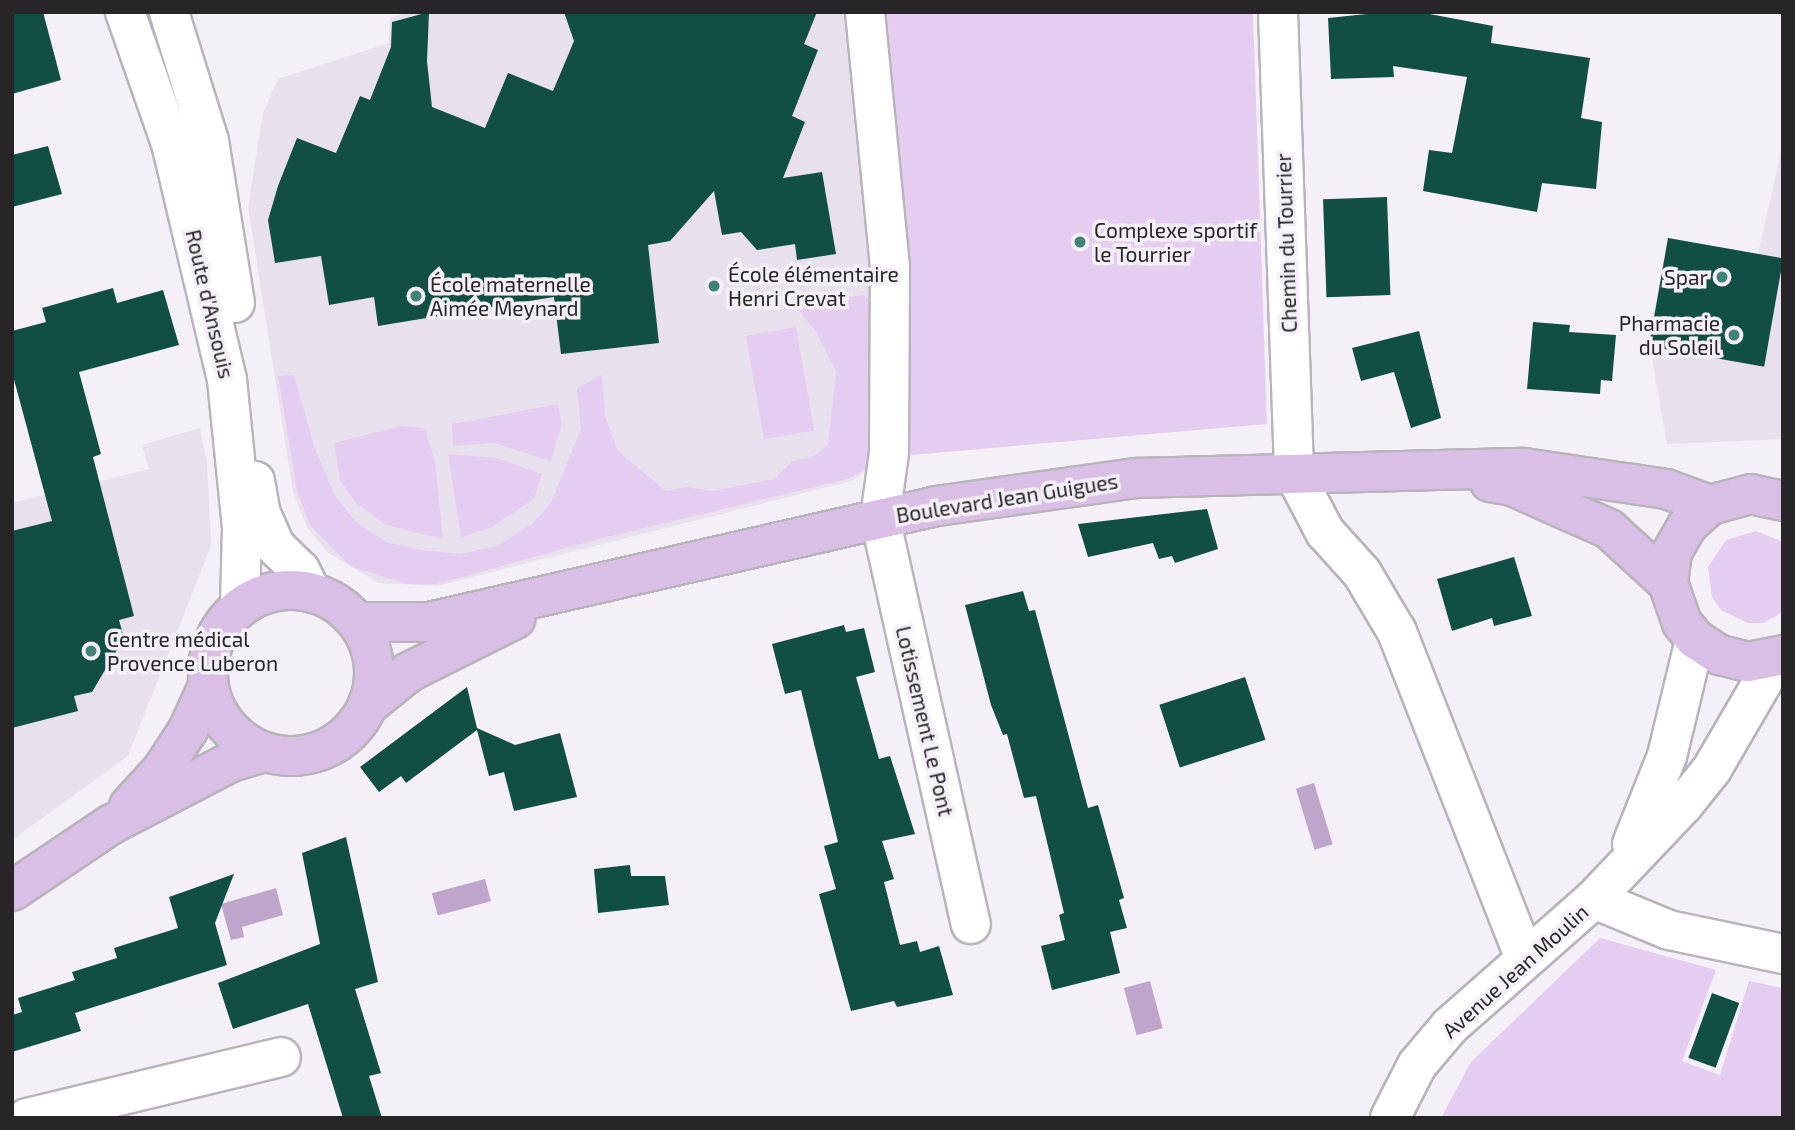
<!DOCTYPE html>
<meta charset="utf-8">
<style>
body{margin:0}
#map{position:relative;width:1795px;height:1130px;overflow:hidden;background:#f5eff7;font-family:"Exo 2",sans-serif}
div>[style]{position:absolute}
.built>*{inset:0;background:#e9e0ee}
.green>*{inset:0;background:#e5cdf1;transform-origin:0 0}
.water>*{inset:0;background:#bfa4cc;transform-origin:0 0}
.building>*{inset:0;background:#114f45;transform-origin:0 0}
.roads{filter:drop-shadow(2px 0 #b9b3bb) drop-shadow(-2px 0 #b9b3bb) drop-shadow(0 2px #b9b3bb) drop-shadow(0 -2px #b9b3bb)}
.street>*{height:38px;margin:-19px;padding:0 19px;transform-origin:19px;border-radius:19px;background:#fff}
.secondary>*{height:38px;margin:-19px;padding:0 19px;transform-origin:19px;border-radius:19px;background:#fff}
.primary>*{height:38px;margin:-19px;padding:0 19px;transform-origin:19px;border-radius:19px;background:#d9bfe5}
.primary>.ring{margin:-19px;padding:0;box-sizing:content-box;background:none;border:38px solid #d9bfe5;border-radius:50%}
.dots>*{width:19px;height:19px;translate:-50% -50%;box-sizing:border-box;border:4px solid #f5eff7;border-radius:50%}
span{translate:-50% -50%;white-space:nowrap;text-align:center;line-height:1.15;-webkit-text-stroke:7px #f5eff7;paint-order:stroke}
.poi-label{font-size:21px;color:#272528}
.left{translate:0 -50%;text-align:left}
.right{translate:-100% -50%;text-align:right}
.street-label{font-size:21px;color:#272528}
.frame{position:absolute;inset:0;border:14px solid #272528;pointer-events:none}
</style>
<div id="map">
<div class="built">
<i style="clip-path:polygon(409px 12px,858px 12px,884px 260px,879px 445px,866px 471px,852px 481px,437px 586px,378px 583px,327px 552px,307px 527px,293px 492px,248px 207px,263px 113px,278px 79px,389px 43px,390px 18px)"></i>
<i style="clip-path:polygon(1783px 143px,1783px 439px,1667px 444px,1647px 330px,1659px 295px,1668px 238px,1758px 254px)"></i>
<i style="clip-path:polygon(200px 428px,207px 462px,211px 546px,128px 756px,12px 840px,12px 503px,149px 469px,142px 445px)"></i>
</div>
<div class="green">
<i style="clip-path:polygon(873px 12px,1253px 12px,1267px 424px,911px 455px,899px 429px)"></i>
<i style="clip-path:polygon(864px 295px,878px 310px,877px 443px,865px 469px,851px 478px,595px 540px,437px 584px,406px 584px,350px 566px,310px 525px,297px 491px,278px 376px,294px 375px,314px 446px,335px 496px,357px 523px,386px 542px,421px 550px,460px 554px,497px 546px,532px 524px,551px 503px,581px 429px,577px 388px,602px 375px,605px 416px,618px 451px,666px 491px,686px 487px,713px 491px,774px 479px,793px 461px,813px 457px,828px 445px,836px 371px,817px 333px,794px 304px)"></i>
<i style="left:796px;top:327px;width:105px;height:51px;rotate:80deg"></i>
<i style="clip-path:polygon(558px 404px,562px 423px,551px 461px,494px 443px,453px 446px,452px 424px)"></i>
<i style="clip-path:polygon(400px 426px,425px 428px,435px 462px,443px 539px,386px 525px,355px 502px,340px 480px,334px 443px)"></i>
<i style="clip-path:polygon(448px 454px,497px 458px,542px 474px,534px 499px,490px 528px,461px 537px)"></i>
<i style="clip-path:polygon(1756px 531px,1783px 542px,1783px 612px,1763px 623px,1748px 623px,1721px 610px,1712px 597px,1708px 567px,1726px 540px)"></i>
<i style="clip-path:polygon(1600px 938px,1716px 970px,1682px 1061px,1720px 1075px,1749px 981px,1783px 988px,1783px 1118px,1441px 1118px,1471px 1062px)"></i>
</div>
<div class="water">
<i style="left:1314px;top:783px;width:64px;height:19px;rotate:73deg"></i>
<i style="left:485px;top:879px;width:23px;height:55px;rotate:75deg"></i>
<i style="clip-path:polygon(276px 888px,283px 915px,242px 927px,244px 937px,231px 940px,221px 904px)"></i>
<i style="left:1150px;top:981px;width:49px;height:27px;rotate:75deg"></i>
</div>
<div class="building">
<i style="clip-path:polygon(12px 12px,43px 12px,61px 80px,12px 94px)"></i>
<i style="clip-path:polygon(429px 12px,427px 61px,432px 107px,485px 128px,508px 73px,553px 91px,574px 41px,564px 12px,817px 12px,804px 44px,818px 50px,792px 116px,805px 122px,783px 178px,822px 172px,836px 254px,797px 260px,795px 244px,757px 250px,741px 232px,722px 235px,714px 191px,670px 241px,648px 245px,659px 343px,561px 354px,554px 297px,378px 326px,374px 297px,329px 305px,321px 256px,275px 263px,268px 220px,278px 186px,297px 138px,336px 153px,360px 96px,370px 100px,391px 47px,392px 22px)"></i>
<i style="clip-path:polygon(1386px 12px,1419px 12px,1493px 26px,1491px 43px,1590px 58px,1581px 118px,1602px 122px,1596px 189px,1542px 183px,1537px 212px,1423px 191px,1429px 150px,1452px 153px,1467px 77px,1393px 66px,1394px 77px,1331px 79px,1328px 18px)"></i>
<i style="clip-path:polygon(48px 146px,62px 194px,12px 207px,12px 155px)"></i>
<i style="left:1387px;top:197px;width:98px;height:64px;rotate:88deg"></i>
<i style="left:1668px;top:238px;width:117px;height:110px;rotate:10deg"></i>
<i style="clip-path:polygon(113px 288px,117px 303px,163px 290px,179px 345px,79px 372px,101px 454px,93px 457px,134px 616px,119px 620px,124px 638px,92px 692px,74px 696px,78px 711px,12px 728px,12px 531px,52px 521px,12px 372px,12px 331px,46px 322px,42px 308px)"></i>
<i style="clip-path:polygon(1533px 322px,1570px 325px,1569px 332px,1616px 335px,1612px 381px,1601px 380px,1600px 394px,1527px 389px)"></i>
<i style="clip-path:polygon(1419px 331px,1441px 418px,1411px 428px,1394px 372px,1361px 381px,1352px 348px)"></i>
<i style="clip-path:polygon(1207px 509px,1218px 549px,1175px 563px,1172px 556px,1159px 559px,1153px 543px,1088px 557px,1078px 524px)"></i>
<i style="clip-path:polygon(1514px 557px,1532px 616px,1494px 626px,1492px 618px,1452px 631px,1437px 579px)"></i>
<i style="clip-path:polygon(1023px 591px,1029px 611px,1035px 610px,1088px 808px,1098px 805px,1124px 898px,1119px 900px,1127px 928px,1110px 932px,1120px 973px,1052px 990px,1041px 946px,1065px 940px,1059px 915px,1064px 913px,1036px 796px,1024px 798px,1007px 734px,1003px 735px,991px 705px,965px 605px)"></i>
<i style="clip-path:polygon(844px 625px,846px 632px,864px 628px,875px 672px,856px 677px,879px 759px,890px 756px,915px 834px,882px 841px,894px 879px,884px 882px,900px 945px,917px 941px,920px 952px,939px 946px,953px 995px,897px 1007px,894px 1001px,851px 1011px,819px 894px,836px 889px,824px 846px,838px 842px,801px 690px,785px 694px,772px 644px)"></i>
<i style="left:1245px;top:677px;width:66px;height:90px;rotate:72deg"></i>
<i style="clip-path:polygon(467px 687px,477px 728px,515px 745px,560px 733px,577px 797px,514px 811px,504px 772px,489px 776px,477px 730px,406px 783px,401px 776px,379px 792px,360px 767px)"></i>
<i style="clip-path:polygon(346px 837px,378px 982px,355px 989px,381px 1073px,369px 1076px,382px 1118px,343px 1118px,308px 1004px,233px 1029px,218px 983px,320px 944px,302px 853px)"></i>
<i style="clip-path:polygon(630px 865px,631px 876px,665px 876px,669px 905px,598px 913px,594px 869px)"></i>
<i style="clip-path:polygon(234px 874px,215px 923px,227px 965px,75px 1013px,81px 1031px,12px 1052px,12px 1015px,22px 1012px,18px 998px,75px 980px,72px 972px,117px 958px,114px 948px,178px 928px,169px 897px)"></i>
<i style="left:1712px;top:993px;width:29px;height:69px;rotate:20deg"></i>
</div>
<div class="roads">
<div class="street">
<i style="left:865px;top:12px;width:255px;rotate:84.4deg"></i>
<i style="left:890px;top:266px;width:187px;rotate:90.3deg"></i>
<i style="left:889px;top:453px;width:66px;rotate:97.9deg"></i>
<i style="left:880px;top:518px;width:416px;rotate:77.4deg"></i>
<i style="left:1278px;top:12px;width:461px;rotate:88deg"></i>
<i style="left:1294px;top:473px;width:67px;rotate:62.3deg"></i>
<i style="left:1325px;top:532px;width:55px;rotate:47.9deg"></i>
<i style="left:1362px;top:573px;width:69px;rotate:59.3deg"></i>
<i style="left:1397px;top:632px;width:351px;rotate:68.6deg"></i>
<i style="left:1594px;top:899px;width:81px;rotate:22.5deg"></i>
<i style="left:1669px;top:930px;width:116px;rotate:11.9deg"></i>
<i style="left:27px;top:1118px;width:261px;rotate:-13.5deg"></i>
</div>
<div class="secondary">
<i style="left:125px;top:12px;width:139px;rotate:70.7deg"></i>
<i style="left:171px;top:143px;width:244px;rotate:76.7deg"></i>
<i style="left:227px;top:380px;width:149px;rotate:84.2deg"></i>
<i style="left:242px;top:528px;width:78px;rotate:91.5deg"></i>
<i style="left:169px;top:12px;width:135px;rotate:72.8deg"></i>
<i style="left:209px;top:141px;width:164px;rotate:80.9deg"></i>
<i style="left:255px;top:481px;width:34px;rotate:80deg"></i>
<i style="left:261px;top:514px;width:35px;rotate:66deg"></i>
<i style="left:275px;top:546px;width:35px;rotate:44deg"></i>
<i style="left:300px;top:570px;width:25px;rotate:63deg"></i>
<i style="left:1632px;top:844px;width:95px;rotate:-68.3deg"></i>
<i style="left:1667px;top:756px;width:120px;rotate:-76.5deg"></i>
<i style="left:1390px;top:1118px;width:59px;rotate:-63deg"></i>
<i style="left:1417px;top:1065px;width:51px;rotate:-49.8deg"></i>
<i style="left:1450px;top:1026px;width:192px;rotate:-41.4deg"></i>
<i style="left:1594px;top:899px;width:131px;rotate:-46.5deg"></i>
<i style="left:1684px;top:804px;width:45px;rotate:-51.3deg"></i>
<i style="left:1712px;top:769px;width:127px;rotate:-59.8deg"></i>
</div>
<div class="primary">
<i style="left:1490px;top:482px;width:22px;rotate:10deg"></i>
<i style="left:1512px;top:486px;width:106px;rotate:23.9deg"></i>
<i style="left:1609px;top:529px;width:80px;rotate:42.5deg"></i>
<i style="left:1783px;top:501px;width:33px;rotate:-168deg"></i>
<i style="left:1751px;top:494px;width:42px;rotate:165deg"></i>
<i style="left:1710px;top:505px;width:31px;rotate:138deg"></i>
<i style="left:1687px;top:526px;width:30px;rotate:120deg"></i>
<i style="left:1672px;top:552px;width:31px;rotate:97deg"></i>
<i style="left:1668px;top:583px;width:42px;rotate:70.7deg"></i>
<i style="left:1682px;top:623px;width:21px;rotate:51deg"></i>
<i style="left:1695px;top:639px;width:30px;rotate:33deg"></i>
<i style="left:1720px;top:655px;width:29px;rotate:14deg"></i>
<i style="left:1748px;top:662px;width:36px;rotate:-11deg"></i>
<i class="ring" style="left:208px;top:590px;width:128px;height:128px"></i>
<i style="left:357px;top:622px;width:72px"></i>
<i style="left:429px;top:622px;width:521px;rotate:-12.86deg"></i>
<i style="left:937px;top:506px;width:201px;rotate:-8deg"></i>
<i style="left:1136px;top:478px;width:388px;rotate:-1.5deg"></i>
<i style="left:1524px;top:468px;width:144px;rotate:8.4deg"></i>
<i style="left:1666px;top:489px;width:47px;rotate:20deg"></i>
<i style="left:367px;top:706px;width:54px;rotate:-39deg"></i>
<i style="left:409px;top:672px;width:119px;rotate:-26.6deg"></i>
<i style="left:129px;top:806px;width:49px;rotate:-47.5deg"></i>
<i style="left:162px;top:770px;width:48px;rotate:-57deg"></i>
<i style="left:188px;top:730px;width:48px;rotate:-65.6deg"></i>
<i style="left:12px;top:891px;width:118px;rotate:-34deg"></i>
<i style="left:110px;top:825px;width:136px;rotate:-27.5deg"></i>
<i style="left:231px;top:762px;width:34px;rotate:-17deg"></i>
</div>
</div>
<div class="dots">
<i style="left:1080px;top:242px;background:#3f8376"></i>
<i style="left:1722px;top:277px;background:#3f8376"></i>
<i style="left:714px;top:286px;background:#3f8376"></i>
<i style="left:416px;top:296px;background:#3f8376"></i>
<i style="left:1734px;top:335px;background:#3f8376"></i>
<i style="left:91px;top:651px;background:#3f8376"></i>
</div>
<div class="poi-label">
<span class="left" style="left:1094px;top:242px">Complexe sportif<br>le Tourrier</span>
<span class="left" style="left:728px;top:286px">École élémentaire<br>Henri Crevat</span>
<span class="right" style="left:1708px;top:277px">Spar</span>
<span class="left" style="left:430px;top:296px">École maternelle<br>Aimée Meynard</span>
<span class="right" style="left:1720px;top:335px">Pharmacie<br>du Soleil</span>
<span class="left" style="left:107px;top:651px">Centre médical<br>Provence Luberon</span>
</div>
<div class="street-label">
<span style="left:1286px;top:243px;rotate:-92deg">Chemin du Tourrier</span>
<span style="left:210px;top:304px;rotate:77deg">Route d'Ansouis</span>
<span style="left:1007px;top:498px;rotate:-9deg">Boulevard Jean Guigues</span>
<span style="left:925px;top:721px;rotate:77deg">Lotissement Le Pont</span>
<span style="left:1515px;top:971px;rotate:-42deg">Avenue Jean Moulin</span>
</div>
<div class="frame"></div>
</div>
